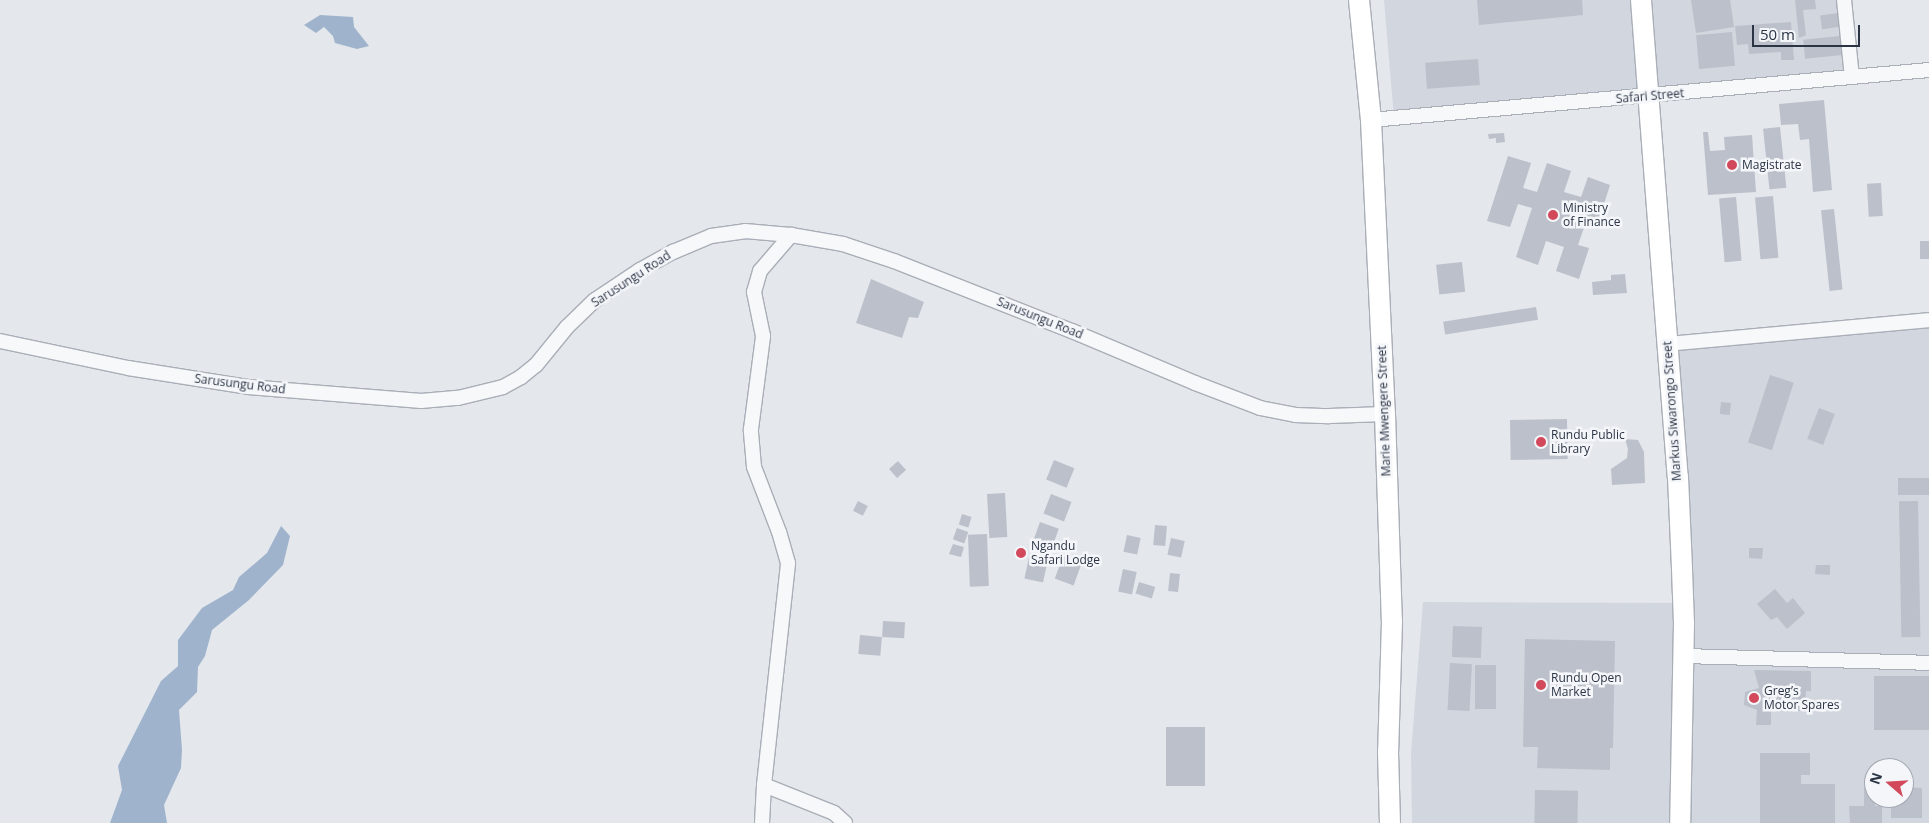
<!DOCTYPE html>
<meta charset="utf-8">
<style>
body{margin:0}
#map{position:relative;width:1929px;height:823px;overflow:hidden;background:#e4e7ec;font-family:"Open Sans",sans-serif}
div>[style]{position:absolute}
.built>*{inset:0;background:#d2d6de}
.water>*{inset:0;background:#9fb4cc}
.building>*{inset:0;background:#bbc0ca;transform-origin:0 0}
.roads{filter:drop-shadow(1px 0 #a9aeb7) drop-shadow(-1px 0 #a9aeb7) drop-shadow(0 1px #a9aeb7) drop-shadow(0 -1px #a9aeb7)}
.street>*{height:14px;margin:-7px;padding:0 7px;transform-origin:7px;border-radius:7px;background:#f7f8fa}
.secondary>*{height:20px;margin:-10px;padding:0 10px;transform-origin:10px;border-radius:10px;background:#fff}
.dots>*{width:14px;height:14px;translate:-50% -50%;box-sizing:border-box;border:2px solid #f4f6f9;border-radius:50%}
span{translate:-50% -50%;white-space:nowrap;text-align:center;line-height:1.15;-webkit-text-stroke:5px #f4f6f9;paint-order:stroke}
.street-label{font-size:12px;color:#2b3445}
.poi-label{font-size:12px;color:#2b3445}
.left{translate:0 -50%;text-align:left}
.north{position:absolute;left:1864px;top:758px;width:50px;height:50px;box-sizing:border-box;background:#f4f6f9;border:1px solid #a4a8b1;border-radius:50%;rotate:289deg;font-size:14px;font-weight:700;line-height:20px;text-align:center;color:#2b3445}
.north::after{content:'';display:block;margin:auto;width:18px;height:22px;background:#d1495b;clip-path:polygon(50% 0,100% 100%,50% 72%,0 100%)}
.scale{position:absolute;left:1752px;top:25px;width:108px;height:22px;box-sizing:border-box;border:2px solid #2b3445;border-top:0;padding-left:6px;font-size:15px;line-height:18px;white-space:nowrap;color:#2b3445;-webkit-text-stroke:4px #f4f6f9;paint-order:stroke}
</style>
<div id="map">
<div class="built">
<i style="clip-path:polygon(evenodd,1384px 0,1844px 0,1852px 77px,1649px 96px,1668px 344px,1929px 321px,1929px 823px,1412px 823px,1411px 753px,1423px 602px,1681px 603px,1644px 97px,1394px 118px,1384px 0,1874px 768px,1904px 768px,1904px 798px,1874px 798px,1874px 768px)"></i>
</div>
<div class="water">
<i style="clip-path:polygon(320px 15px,353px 17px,354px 27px,369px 46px,357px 49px,335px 43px,333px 36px,324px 27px,316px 33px,304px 25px)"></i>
<i style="clip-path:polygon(281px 526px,290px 536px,283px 565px,249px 600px,212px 630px,205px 656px,198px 667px,197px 692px,179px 710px,182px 750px,181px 768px,164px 805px,167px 823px,110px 823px,122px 790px,118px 766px,161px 681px,178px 666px,178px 640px,202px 608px,233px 590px,239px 577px,267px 553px)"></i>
</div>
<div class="building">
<i style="clip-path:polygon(1477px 0,1582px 0,1583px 15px,1479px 25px)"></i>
<i style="clip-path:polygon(1691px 0,1730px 0,1734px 27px,1696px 33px)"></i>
<i style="clip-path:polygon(1795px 0,1815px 0,1816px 9px,1803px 10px,1806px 35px,1799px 38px)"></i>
<i style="left:1838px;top:13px;width:14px;height:18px;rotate:82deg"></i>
<i style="clip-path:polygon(1791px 22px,1794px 60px,1781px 60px,1781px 52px,1749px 54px,1748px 44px,1737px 45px,1735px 26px)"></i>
<i style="left:1732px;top:32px;width:34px;height:36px;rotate:85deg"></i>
<i style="left:1840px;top:36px;width:19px;height:37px;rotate:84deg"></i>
<i style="left:1478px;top:59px;width:26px;height:53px;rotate:86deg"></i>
<i style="clip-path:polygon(1824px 100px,1832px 190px,1813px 192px,1809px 139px,1800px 140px,1798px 124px,1781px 125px,1779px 104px)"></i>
<i style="left:1780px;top:127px;width:61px;height:17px;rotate:84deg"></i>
<i style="clip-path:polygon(1703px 132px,1708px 132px,1710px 151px,1725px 150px,1724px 137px,1752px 135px,1756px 192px,1708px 195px)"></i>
<i style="clip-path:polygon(1504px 133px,1505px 142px,1496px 143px,1496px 138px,1489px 139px,1488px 134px)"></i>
<i style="clip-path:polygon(1508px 156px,1531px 163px,1523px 188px,1537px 192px,1547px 163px,1571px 171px,1564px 192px,1581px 197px,1588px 177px,1610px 185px,1598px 223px,1587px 219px,1578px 245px,1589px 248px,1579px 279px,1556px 271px,1564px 247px,1546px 241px,1538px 265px,1516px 257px,1532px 208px,1518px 204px,1510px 227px,1487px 221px)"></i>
<i style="left:1881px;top:183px;width:33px;height:14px;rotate:87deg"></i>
<i style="left:1773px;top:196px;width:62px;height:18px;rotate:85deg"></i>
<i style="left:1736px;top:197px;width:64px;height:17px;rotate:85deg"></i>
<i style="left:1834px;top:209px;width:81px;height:13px;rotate:84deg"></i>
<i style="left:1920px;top:241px;width:9px;height:18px"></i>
<i style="left:1462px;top:262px;width:30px;height:26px;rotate:84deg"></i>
<i style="clip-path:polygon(1625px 274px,1627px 293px,1593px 295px,1592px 282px,1611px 280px,1611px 275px)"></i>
<i style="clip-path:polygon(871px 279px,924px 302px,918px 318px,909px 317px,902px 338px,856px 323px)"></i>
<i style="left:1536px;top:307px;width:13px;height:94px;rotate:81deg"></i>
<i style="left:1770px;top:375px;width:25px;height:71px;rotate:18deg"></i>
<i style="left:1721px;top:402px;width:10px;height:12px;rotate:6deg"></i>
<i style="left:1819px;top:408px;width:17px;height:33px;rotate:21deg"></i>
<i style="left:1567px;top:419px;width:40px;height:57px;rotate:89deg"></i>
<i style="clip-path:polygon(1625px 439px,1638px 440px,1644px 452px,1645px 483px,1612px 485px,1611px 469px,1627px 458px,1628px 449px)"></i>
<i style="left:1054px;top:460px;width:22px;height:21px;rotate:22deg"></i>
<i style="left:898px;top:461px;width:12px;height:12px;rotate:48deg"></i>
<i style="left:1929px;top:478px;width:17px;height:31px;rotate:90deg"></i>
<i style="left:1005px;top:493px;width:44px;height:18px;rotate:87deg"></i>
<i style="left:1051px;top:494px;width:22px;height:21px;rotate:21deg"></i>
<i style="left:858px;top:501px;width:11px;height:11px;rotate:27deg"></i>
<i style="left:1918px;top:501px;width:136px;height:19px;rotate:89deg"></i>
<i style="left:962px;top:514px;width:10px;height:11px;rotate:17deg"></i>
<i style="left:1040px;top:522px;width:20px;height:22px;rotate:20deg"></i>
<i style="left:1155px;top:525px;width:12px;height:20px;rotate:5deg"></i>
<i style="left:957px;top:528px;width:12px;height:12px;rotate:20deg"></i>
<i style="left:987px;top:534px;width:52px;height:19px;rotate:88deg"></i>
<i style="left:1127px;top:535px;width:14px;height:17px;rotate:12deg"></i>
<i style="left:1171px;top:538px;width:14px;height:17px;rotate:12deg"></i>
<i style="clip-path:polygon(953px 544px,964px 547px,961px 557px,949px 554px)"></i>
<i style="clip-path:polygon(1749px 548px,1763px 548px,1762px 559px,1749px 558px)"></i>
<i style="left:1063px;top:556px;width:20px;height:24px;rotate:20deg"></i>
<i style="left:1029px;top:557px;width:19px;height:22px;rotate:12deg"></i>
<i style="clip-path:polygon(1816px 565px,1830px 565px,1830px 575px,1815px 574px)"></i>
<i style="left:1123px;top:569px;width:14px;height:23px;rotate:12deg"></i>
<i style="left:1170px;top:573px;width:10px;height:18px;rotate:6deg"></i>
<i style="left:1139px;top:582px;width:17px;height:12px;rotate:17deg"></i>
<i style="clip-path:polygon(1775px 589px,1787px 603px,1793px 598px,1805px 613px,1787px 629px,1777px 617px,1771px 620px,1757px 604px)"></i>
<i style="left:883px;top:621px;width:22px;height:16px;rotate:3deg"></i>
<i style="left:1453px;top:626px;width:29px;height:31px;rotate:2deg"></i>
<i style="left:860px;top:635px;width:22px;height:19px;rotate:5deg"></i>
<i style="clip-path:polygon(1525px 639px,1615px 641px,1613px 748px,1610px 748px,1610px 770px,1537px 768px,1538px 747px,1523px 747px)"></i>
<i style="left:1450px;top:663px;width:22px;height:47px;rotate:3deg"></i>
<i style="left:1475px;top:665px;width:21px;height:44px"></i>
<i style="clip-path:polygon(1754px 670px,1811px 671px,1811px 691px,1806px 691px,1805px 711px,1771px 711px,1771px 725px,1756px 725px,1757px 710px,1744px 705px,1745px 692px,1759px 688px)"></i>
<i style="left:1929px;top:676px;width:54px;height:55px;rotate:90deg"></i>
<i style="left:1166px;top:727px;width:39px;height:59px"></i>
<i style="clip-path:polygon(1760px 753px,1810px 753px,1810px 775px,1801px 775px,1801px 784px,1835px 784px,1835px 823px,1760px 823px)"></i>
<i style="clip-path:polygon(1864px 787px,1874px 787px,1875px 806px,1882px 806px,1882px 823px,1850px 823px,1849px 806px,1864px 806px)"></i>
<i style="clip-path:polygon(1904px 787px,1922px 788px,1922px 818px,1891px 818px,1891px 798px,1904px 798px)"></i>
<i style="left:1535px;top:790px;width:43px;height:33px;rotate:1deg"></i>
</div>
<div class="roads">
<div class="street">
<i style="left:1844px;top:0;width:77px;rotate:84.1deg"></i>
<i style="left:1371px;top:120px;width:560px;rotate:-5.12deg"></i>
<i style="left:0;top:341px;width:131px;rotate:11.9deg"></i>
<i style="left:128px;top:368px;width:121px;rotate:9deg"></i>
<i style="left:248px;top:387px;width:174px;rotate:4.6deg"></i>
<i style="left:421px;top:401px;width:37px;rotate:-5deg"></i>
<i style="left:458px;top:398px;width:46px;rotate:-13.7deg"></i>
<i style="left:503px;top:387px;width:21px;rotate:-29deg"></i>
<i style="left:521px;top:377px;width:19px;rotate:-39deg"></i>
<i style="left:536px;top:365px;width:49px;rotate:-50.8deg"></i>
<i style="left:567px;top:327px;width:39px;rotate:-44deg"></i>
<i style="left:595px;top:300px;width:54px;rotate:-33.7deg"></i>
<i style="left:640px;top:270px;width:38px;rotate:-29deg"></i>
<i style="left:673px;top:252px;width:41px;rotate:-22.8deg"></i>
<i style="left:711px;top:236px;width:34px;rotate:-8deg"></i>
<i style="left:745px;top:231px;width:46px;rotate:5deg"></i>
<i style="left:791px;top:235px;width:53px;rotate:9.8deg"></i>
<i style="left:843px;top:244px;width:54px;rotate:18.4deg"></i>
<i style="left:894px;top:261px;width:191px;rotate:21.5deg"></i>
<i style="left:1072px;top:331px;width:134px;rotate:22.9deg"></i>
<i style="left:1195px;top:383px;width:70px;rotate:21deg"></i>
<i style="left:1260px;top:408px;width:36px;rotate:11deg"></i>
<i style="left:1295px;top:415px;width:34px;rotate:2deg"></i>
<i style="left:1329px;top:416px;width:56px;rotate:-2deg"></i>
<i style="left:1667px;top:344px;width:263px;rotate:-5.2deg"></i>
<i style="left:1683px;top:656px;width:246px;rotate:1.6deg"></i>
<i style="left:764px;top:785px;width:75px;rotate:21.8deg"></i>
<i style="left:834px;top:813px;width:15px;rotate:42deg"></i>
<i style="left:762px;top:823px;width:38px;rotate:-87deg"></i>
<i style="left:764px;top:785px;width:223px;rotate:-83.8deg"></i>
<i style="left:788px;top:563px;width:32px;rotate:-106deg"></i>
<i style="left:779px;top:532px;width:70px;rotate:-111deg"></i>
<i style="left:754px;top:467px;width:38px;rotate:-95deg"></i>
<i style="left:751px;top:429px;width:94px;rotate:-82.6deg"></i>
<i style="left:763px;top:336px;width:45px;rotate:-101.6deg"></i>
<i style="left:754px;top:292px;width:22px;rotate:-74deg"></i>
<i style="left:760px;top:271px;width:48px;rotate:-49.3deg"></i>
</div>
<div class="secondary">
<i style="left:1359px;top:0;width:121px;rotate:84.3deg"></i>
<i style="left:1371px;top:120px;width:294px;rotate:87.3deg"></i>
<i style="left:1385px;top:414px;width:207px;rotate:88.1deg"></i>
<i style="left:1392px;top:621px;width:131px;rotate:91.7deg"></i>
<i style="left:1388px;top:752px;width:71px;rotate:88.4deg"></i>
<i style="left:1641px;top:0;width:478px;rotate:85.6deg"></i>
<i style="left:1678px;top:477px;width:92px;rotate:87.5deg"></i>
<i style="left:1682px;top:569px;width:54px;rotate:87.9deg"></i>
<i style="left:1684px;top:623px;width:200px;rotate:91.1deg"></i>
</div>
</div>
<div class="dots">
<i style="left:1732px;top:165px;background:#d1495b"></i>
<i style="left:1553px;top:215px;background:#d1495b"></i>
<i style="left:1541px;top:442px;background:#d1495b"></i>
<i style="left:1021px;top:553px;background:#d1495b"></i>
<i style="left:1541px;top:685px;background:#d1495b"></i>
<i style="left:1754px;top:698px;background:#d1495b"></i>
</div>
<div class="street-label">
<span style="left:1650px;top:96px;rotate:-5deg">Safari Street</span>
<span style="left:631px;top:279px;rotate:-33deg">Sarusungu Road</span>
<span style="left:1040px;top:318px;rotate:22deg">Sarusungu Road</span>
<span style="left:240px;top:384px;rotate:7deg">Sarusungu Road</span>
<span style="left:1384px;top:411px;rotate:-92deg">Marie Mwengere Street</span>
<span style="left:1672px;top:411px;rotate:-94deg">Markus Siwarongo Street</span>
</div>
<div class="poi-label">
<span class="left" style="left:1742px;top:165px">Magistrate</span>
<span class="left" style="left:1563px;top:215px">Ministry<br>of Finance</span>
<span class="left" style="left:1551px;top:442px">Rundu Public<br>Library</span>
<span class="left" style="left:1031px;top:553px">Ngandu<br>Safari Lodge</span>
<span class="left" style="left:1551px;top:685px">Rundu Open<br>Market</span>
<span class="left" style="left:1764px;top:698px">Greg’s<br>Motor Spares</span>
</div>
<div class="north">N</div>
<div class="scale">50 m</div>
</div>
